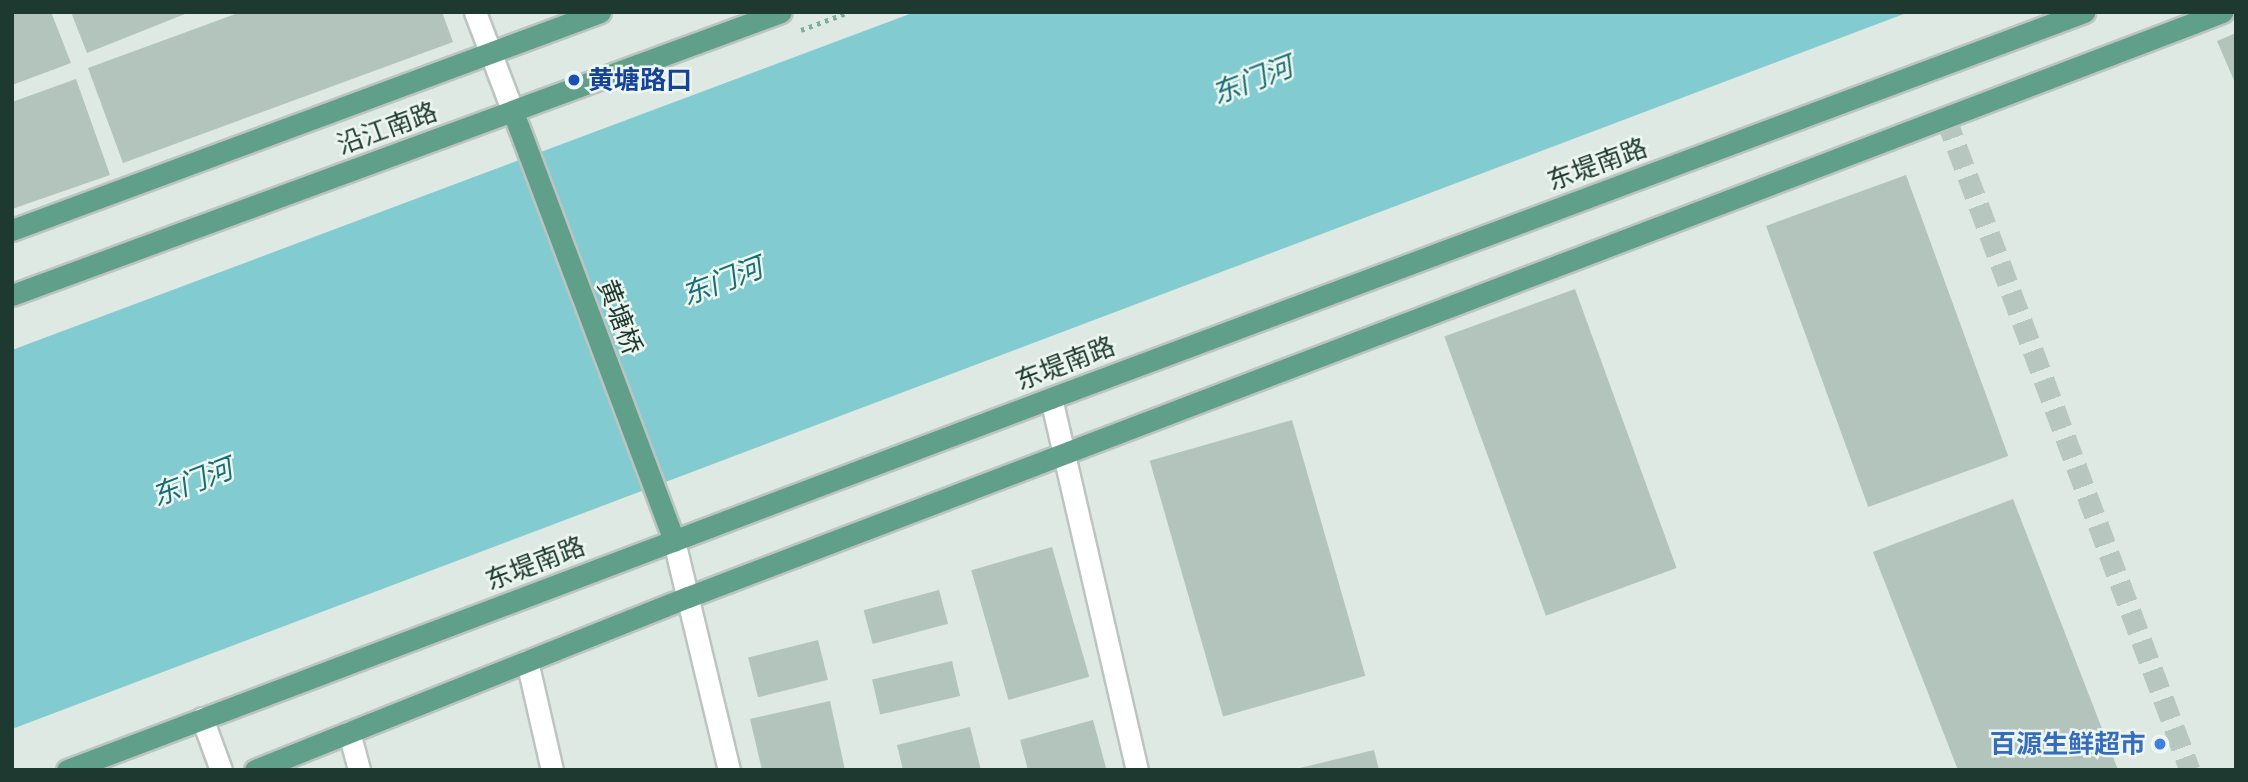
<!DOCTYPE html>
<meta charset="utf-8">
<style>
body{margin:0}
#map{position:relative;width:2248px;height:782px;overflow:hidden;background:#dde9e2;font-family:"PT Sans Narrow","Noto Sans SC",sans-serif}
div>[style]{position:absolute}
.water>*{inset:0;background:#82ccd1}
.building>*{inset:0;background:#b2c4bb;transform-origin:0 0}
.minor-tunnel>*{height:21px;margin-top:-10.5px;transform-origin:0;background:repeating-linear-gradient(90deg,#b7c6be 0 21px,transparent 0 31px)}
.path>*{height:4.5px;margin-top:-2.25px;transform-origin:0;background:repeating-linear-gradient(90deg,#7cae9a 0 3.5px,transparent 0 8.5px)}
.roads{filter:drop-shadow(2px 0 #bcc4c1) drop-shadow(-2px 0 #bcc4c1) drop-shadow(0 2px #bcc4c1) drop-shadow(0 -2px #bcc4c1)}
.minor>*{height:21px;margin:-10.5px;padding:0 10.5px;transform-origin:10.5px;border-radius:10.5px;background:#fff}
.major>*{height:21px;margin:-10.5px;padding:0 10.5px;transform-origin:10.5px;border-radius:10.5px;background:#60a08a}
.dots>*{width:19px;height:19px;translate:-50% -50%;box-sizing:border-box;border:4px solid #edf6f1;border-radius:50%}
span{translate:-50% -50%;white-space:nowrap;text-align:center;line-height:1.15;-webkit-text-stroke:5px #edf6f1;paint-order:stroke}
.transit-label{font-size:26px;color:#164399;font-weight:700}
.left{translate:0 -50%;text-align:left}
.street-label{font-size:26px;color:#1e392f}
.shop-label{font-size:26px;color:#366cbe;font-weight:700}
.right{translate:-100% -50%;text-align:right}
.water-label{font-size:28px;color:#186e75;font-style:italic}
.frame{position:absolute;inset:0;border:14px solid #1e392f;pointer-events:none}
</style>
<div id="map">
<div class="water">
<i style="clip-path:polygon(915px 12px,1909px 12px,12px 729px,12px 350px)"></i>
</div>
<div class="building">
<i style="clip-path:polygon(12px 12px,51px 12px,71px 63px,12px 85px)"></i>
<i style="clip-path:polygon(71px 12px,190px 12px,87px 53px)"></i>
<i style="clip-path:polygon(241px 12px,442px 12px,453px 42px,123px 163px,88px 68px)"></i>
<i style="clip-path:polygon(2236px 33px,2236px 85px,2217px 41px)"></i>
<i style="clip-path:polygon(76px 79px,110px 175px,12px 209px,12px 102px)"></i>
<i style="left:1906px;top:175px;width:299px;height:149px;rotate:70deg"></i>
<i style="left:1575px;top:289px;width:297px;height:139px;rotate:70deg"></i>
<i style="left:1292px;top:420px;width:266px;height:148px;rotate:74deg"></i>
<i style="clip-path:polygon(2013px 499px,2118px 770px,1958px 770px,1873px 552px)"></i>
<i style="left:1052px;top:547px;width:135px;height:84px;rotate:74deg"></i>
<i style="left:939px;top:590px;width:35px;height:78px;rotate:75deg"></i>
<i style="left:818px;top:640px;width:41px;height:72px;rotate:76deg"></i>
<i style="left:952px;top:661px;width:36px;height:82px;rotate:77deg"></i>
<i style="clip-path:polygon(830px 701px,845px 770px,762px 770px,750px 719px)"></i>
<i style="clip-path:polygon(1093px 720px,1106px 768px,1028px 770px,1020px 740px)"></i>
<i style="clip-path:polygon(970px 727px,981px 770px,903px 770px,897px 745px)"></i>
<i style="clip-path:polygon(1374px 750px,1379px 770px,1296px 770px,1296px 769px)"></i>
</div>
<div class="minor-tunnel">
<i style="left:1946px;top:118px;width:696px;rotate:69.48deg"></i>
</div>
<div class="path">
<i style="left:801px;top:30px;width:51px;rotate:-20.6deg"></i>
</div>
<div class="roads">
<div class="minor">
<i style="left:475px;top:12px;width:107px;rotate:69.2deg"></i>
<i style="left:1051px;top:398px;width:382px;rotate:77deg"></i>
<i style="left:674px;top:541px;width:236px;rotate:76.5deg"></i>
<i style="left:527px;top:661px;width:112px;rotate:77.1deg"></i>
<i style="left:202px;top:718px;width:55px;rotate:69.9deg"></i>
<i style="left:349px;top:732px;width:39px;rotate:75deg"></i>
</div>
<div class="major">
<i style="left:513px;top:112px;width:458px;rotate:69.4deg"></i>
<i style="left:12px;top:230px;width:627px;rotate:-20.34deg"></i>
<i style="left:12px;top:295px;width:819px;rotate:-20.2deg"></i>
<i style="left:67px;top:770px;width:1052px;rotate:-20.71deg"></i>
<i style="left:1051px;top:398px;width:1103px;rotate:-20.49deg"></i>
<i style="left:255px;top:770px;width:466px;rotate:-21.8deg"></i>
<i style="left:688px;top:597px;width:1642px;rotate:-20.87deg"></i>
</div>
</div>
<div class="dots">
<i style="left:574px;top:80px;background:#1a4fb4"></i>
<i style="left:2160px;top:744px;background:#3f7fe0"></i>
</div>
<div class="transit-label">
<span class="left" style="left:588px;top:80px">黄塘路口</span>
</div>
<div class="street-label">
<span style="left:387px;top:128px;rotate:-20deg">沿江南路</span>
<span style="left:1597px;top:164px;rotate:-20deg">东堤南路</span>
<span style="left:620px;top:317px;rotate:69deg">黄塘桥</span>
<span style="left:1065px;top:363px;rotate:-21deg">东堤南路</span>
<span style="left:535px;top:563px;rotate:-21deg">东堤南路</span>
</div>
<div class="shop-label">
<span class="right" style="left:2146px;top:744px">百源生鲜超市</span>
</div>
<div class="water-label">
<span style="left:1252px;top:80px;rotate:-21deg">东门河</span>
<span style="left:722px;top:281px;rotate:-21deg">东门河</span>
<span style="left:192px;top:482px;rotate:-21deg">东门河</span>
</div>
<div class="frame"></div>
</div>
